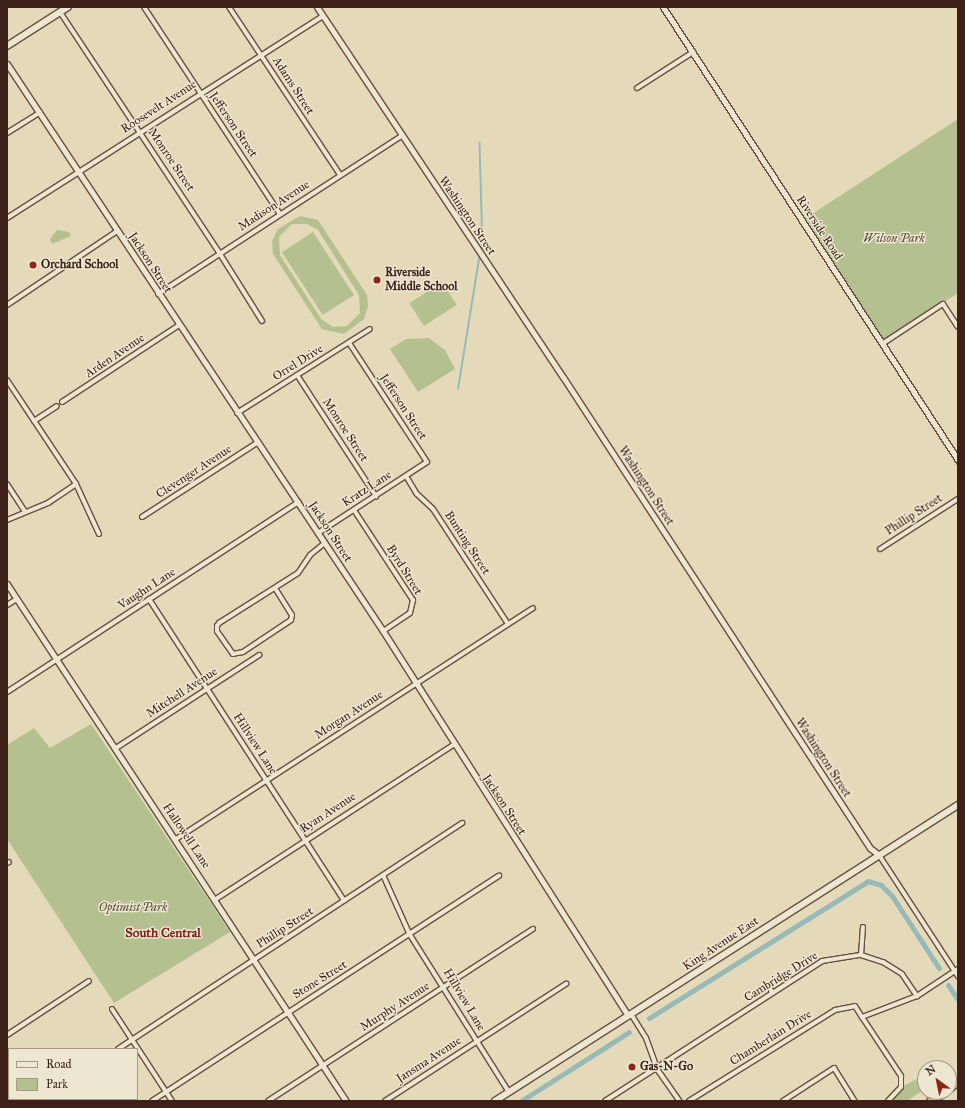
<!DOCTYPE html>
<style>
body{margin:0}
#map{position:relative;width:965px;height:1108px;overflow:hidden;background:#e4dab9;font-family:"IM FELL Great Primer",serif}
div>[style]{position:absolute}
.green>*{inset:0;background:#b4c08f;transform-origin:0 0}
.stream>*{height:1.5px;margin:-0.75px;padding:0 0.75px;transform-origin:0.75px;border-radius:0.75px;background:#97b9b7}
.canal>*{height:5px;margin:-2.5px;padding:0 2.5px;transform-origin:2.5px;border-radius:2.5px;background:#97b9b7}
.roads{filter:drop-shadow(1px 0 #674f40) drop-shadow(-1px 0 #674f40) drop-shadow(0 1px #674f40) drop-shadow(0 -1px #674f40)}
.minor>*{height:4px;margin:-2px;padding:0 2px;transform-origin:2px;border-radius:2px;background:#ede7d2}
.tertiary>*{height:5px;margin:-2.5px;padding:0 2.5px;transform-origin:2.5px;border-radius:2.5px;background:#ede7d2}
.secondary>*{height:5.5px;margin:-2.75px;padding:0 2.75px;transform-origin:2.75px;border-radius:2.75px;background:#ede7d2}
.motorway>*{height:7px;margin:-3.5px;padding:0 3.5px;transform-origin:3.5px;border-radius:3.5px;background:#e2bd7c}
.dots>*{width:11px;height:11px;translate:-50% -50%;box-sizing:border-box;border:2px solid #ede7d2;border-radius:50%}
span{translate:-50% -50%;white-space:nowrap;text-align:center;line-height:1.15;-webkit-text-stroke:3px #ede7d2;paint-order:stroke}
.street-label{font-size:12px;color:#3d2118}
.park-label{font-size:12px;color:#5b4936;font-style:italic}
.poi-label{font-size:12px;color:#3d2118;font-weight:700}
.left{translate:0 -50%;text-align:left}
.neighbourhood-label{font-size:13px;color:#7a1f14;font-weight:700}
.frame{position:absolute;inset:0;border:8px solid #3d2118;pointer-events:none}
.legend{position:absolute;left:8px;top:1048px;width:130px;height:52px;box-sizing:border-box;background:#ede7d2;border:1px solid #a79888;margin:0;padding:5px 7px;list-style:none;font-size:12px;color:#3d2118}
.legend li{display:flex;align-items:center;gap:8px;height:20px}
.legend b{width:20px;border:1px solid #a79888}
.north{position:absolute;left:917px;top:1060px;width:40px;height:40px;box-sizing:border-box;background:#ede7d2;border:1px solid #a79888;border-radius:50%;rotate:327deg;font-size:11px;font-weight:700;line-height:16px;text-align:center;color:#3d2118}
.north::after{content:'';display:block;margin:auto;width:14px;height:18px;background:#8f2418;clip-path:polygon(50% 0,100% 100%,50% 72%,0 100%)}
</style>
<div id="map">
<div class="green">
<i style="clip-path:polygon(958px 119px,958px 293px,884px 341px,806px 218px)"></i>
<i style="clip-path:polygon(evenodd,300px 216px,318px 220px,367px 295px,368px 306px,364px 319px,344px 334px,322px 329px,273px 254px,272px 241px,278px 229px,300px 216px,292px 224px,307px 224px,318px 230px,359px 295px,360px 313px,347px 326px,333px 327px,321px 319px,280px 255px,279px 237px,292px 224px)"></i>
<i style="clip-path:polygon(57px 230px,69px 232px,71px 236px,52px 244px,50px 239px)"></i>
<i style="left:313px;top:232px;width:75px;height:37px;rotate:57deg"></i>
<i style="left:442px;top:282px;width:27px;height:39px;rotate:57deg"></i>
<i style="clip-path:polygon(429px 338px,445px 350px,455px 369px,418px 392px,390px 349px,406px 339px)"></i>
<i style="clip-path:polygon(91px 724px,230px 932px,114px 1003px,7px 839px,7px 745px,34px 728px,50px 748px)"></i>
<i style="clip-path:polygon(925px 1075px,925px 1089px,907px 1101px,892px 1101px,901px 1087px)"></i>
</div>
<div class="stream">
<i style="left:480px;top:143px;width:110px;rotate:88.4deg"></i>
<i style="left:458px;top:389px;width:132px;rotate:-80.8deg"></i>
</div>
<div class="canal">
<i style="left:948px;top:985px;width:18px;rotate:56deg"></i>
<i style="left:649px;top:1018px;width:258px;rotate:-32deg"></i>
<i style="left:868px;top:881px;width:14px;rotate:17deg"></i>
<i style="left:881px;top:885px;width:16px;rotate:45deg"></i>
<i style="left:892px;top:896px;width:86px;rotate:56.9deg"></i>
<i style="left:521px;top:1101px;width:128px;rotate:-32.6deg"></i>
</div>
<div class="roads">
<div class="minor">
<i style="left:144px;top:7px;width:248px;rotate:56.7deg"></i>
<i style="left:229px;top:7px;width:201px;rotate:56.5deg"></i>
<i style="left:60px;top:12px;width:290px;rotate:56.5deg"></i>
<i style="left:220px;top:254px;width:79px;rotate:57.9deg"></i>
<i style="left:637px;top:88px;width:67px;rotate:-32.7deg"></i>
<i style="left:7px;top:133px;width:39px;rotate:-32deg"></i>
<i style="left:7px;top:218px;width:375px;rotate:-32.6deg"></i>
<i style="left:158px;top:294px;width:290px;rotate:-33deg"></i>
<i style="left:7px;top:305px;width:133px;rotate:-33.9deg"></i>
<i style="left:882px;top:344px;width:73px;rotate:-33.3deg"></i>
<i style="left:943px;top:304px;width:27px;rotate:57deg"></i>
<i style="left:297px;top:375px;width:145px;rotate:56.9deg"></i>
<i style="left:7px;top:380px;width:125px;rotate:56.4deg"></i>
<i style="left:76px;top:484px;width:55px;rotate:65.3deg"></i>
<i style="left:62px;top:402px;width:140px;rotate:-33.3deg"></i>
<i style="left:237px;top:413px;width:157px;rotate:-32.3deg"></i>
<i style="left:34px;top:421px;width:27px;rotate:-33deg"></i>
<i style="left:406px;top:476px;width:21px;rotate:59deg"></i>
<i style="left:417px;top:494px;width:22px;rotate:43deg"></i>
<i style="left:433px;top:509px;width:137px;rotate:56.9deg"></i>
<i style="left:7px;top:484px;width:33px;rotate:57deg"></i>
<i style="left:354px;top:510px;width:108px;rotate:56.8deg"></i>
<i style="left:413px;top:600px;width:13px;rotate:103deg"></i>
<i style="left:410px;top:613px;width:32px;rotate:146deg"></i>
<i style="left:142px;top:517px;width:137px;rotate:-32.8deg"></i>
<i style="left:7px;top:520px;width:44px;rotate:-22.5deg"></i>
<i style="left:48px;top:503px;width:34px;rotate:-34deg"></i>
<i style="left:318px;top:533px;width:130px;rotate:-33.1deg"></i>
<i style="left:427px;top:462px;width:142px;rotate:-123.2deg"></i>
<i style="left:880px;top:549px;width:93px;rotate:-32.7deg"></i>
<i style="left:275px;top:588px;width:32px;rotate:58deg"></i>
<i style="left:292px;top:615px;width:5px;rotate:101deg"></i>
<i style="left:291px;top:620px;width:58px;rotate:146.3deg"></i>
<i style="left:243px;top:652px;width:10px;rotate:169deg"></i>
<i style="left:233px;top:654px;width:28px;rotate:-125deg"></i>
<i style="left:217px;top:631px;width:5px;rotate:-90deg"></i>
<i style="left:217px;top:626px;width:4px;rotate:-56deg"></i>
<i style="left:219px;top:623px;width:93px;rotate:-32.3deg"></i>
<i style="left:298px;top:573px;width:22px;rotate:-56deg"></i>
<i style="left:310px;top:555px;width:19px;rotate:-39deg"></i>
<i style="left:149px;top:599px;width:359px;rotate:57.1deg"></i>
<i style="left:7px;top:605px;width:12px;rotate:-31deg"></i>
<i style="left:7px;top:692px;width:348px;rotate:-33.1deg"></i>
<i style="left:116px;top:748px;width:171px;rotate:-33deg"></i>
<i style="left:176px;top:839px;width:425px;rotate:-32.9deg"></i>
<i style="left:879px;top:855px;width:145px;rotate:56.9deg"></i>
<i style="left:7px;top:863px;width:2px;rotate:-27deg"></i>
<i style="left:383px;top:875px;width:66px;rotate:65.8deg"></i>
<i style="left:410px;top:935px;width:186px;rotate:57.8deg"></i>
<i style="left:216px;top:899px;width:283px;rotate:-33deg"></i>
<i style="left:861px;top:955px;width:28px;rotate:-86deg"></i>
<i style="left:770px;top:988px;width:5px;rotate:68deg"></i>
<i style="left:112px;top:1009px;width:110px;rotate:56.9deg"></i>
<i style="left:631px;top:1014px;width:28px;rotate:58deg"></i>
<i style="left:646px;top:1038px;width:33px;rotate:70deg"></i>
<i style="left:657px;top:1069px;width:39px;rotate:55deg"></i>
<i style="left:862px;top:1017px;width:71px;rotate:56.5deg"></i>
<i style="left:901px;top:1076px;width:11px;rotate:90deg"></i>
<i style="left:901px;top:1087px;width:19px;rotate:133deg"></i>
<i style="left:7px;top:1035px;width:98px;rotate:-33.4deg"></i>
<i style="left:118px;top:1049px;width:412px;rotate:-33.3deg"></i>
<i style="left:38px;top:1101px;width:4px;rotate:-34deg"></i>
<i style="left:152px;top:1101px;width:414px;rotate:-33deg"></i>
<i style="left:268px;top:1101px;width:316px;rotate:-33deg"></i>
<i style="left:385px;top:1101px;width:216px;rotate:-32.9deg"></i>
<i style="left:605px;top:1101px;width:258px;rotate:-32.8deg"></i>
<i style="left:822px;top:961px;width:39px;rotate:-9deg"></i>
<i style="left:861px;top:955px;width:23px;rotate:18deg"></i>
<i style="left:883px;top:962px;width:22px;rotate:32deg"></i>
<i style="left:902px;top:974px;width:27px;rotate:56deg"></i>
<i style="left:689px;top:1101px;width:172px;rotate:-31.9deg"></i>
<i style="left:835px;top:1010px;width:20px;rotate:-11deg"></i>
<i style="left:855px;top:1006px;width:13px;rotate:58deg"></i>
<i style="left:862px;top:1017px;width:59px;rotate:-20.9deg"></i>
<i style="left:917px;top:996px;width:49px;rotate:-33.4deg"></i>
<i style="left:783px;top:1101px;width:61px;rotate:-32.9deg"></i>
<i style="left:834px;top:1068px;width:39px;rotate:58deg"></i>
</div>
<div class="tertiary">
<i style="left:317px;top:7px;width:444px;rotate:56.4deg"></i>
<i style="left:563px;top:377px;width:562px;rotate:56.9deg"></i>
<i style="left:870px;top:848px;width:11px;rotate:38deg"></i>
<i style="left:663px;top:7px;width:541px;rotate:56.93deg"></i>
<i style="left:7px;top:64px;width:680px;rotate:56.45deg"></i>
<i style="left:383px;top:631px;width:456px;rotate:57.5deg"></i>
<i style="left:7px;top:584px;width:618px;rotate:56.75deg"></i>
</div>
<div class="secondary">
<i style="left:7px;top:46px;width:72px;rotate:-32.6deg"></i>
<i style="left:495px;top:1101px;width:550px;rotate:-32.59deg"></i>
</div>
<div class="motorway">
<i style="left:949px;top:1088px;width:11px;rotate:-38deg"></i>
<i style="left:930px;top:1101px;width:17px;rotate:-33deg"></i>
</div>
</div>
<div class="dots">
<i style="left:33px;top:265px;background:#8f2418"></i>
<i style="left:377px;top:280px;background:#8f2418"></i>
<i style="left:632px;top:1067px;background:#8f2418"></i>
</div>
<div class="street-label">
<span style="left:293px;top:86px;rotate:57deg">Adams Street</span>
<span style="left:159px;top:107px;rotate:-33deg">Roosevelt Avenue</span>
<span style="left:233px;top:125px;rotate:56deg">Jefferson Street</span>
<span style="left:171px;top:160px;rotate:56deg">Monroe Street</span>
<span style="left:274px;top:206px;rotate:-33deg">Madison Avenue</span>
<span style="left:467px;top:216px;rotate:56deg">Washington Street</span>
<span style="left:819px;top:228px;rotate:57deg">Riverside Road</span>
<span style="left:150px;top:263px;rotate:57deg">Jackson Street</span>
<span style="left:115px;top:356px;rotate:-34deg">Arden Avenue</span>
<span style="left:298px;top:363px;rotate:-32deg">Orrel Drive</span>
<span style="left:403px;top:407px;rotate:57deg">Jefferson Street</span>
<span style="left:345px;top:430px;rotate:57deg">Monroe Street</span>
<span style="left:194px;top:472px;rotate:-33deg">Clevenger Avenue</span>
<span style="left:646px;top:486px;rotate:57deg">Washington Street</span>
<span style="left:367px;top:489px;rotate:-33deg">Kratz Lane</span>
<span style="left:914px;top:515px;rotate:-33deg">Phillip Street</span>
<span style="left:330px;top:532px;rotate:57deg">Jackson Street</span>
<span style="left:467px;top:543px;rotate:57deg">Bunting Street</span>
<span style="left:404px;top:570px;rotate:58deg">Byrd Street</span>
<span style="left:147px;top:589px;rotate:-33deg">Vaughn Lane</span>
<span style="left:182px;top:693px;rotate:-33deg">Mitchell Avenue</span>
<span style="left:349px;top:715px;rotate:-33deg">Morgan Avenue</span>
<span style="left:255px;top:744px;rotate:57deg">Hillview Lane</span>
<span style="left:823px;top:758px;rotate:57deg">Washington Street</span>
<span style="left:504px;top:805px;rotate:57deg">Jackson Street</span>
<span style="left:328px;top:813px;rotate:-33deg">Ryan Avenue</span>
<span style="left:186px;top:836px;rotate:56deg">Hallowell Lane</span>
<span style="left:285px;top:928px;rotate:-33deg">Phillip Street</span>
<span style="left:721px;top:944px;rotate:-33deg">King Avenue East</span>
<span style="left:781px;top:977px;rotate:-32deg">Cambridge Drive</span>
<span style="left:320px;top:980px;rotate:-32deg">Stone Street</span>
<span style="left:464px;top:1000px;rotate:59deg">Hillview Lane</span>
<span style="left:395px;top:1007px;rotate:-33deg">Murphy Avenue</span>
<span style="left:771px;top:1038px;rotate:-32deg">Chamberlain Drive</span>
<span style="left:429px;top:1060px;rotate:-33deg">Jansma Avenue</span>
</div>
<div class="park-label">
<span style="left:894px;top:239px">Wilson Park</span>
<span style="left:133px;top:908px">Optimist Park</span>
</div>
<div class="poi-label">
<span class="left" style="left:41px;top:265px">Orchard School</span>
<span class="left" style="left:385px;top:280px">Riverside<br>Middle School</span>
<span class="left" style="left:640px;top:1067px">Gas-N-Go</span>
</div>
<div class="neighbourhood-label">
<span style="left:163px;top:933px">South Central</span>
</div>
<div class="frame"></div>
<ul class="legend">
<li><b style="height:5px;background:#ede7d2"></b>Road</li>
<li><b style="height:11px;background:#b4c08f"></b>Park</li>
</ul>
<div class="north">N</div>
</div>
